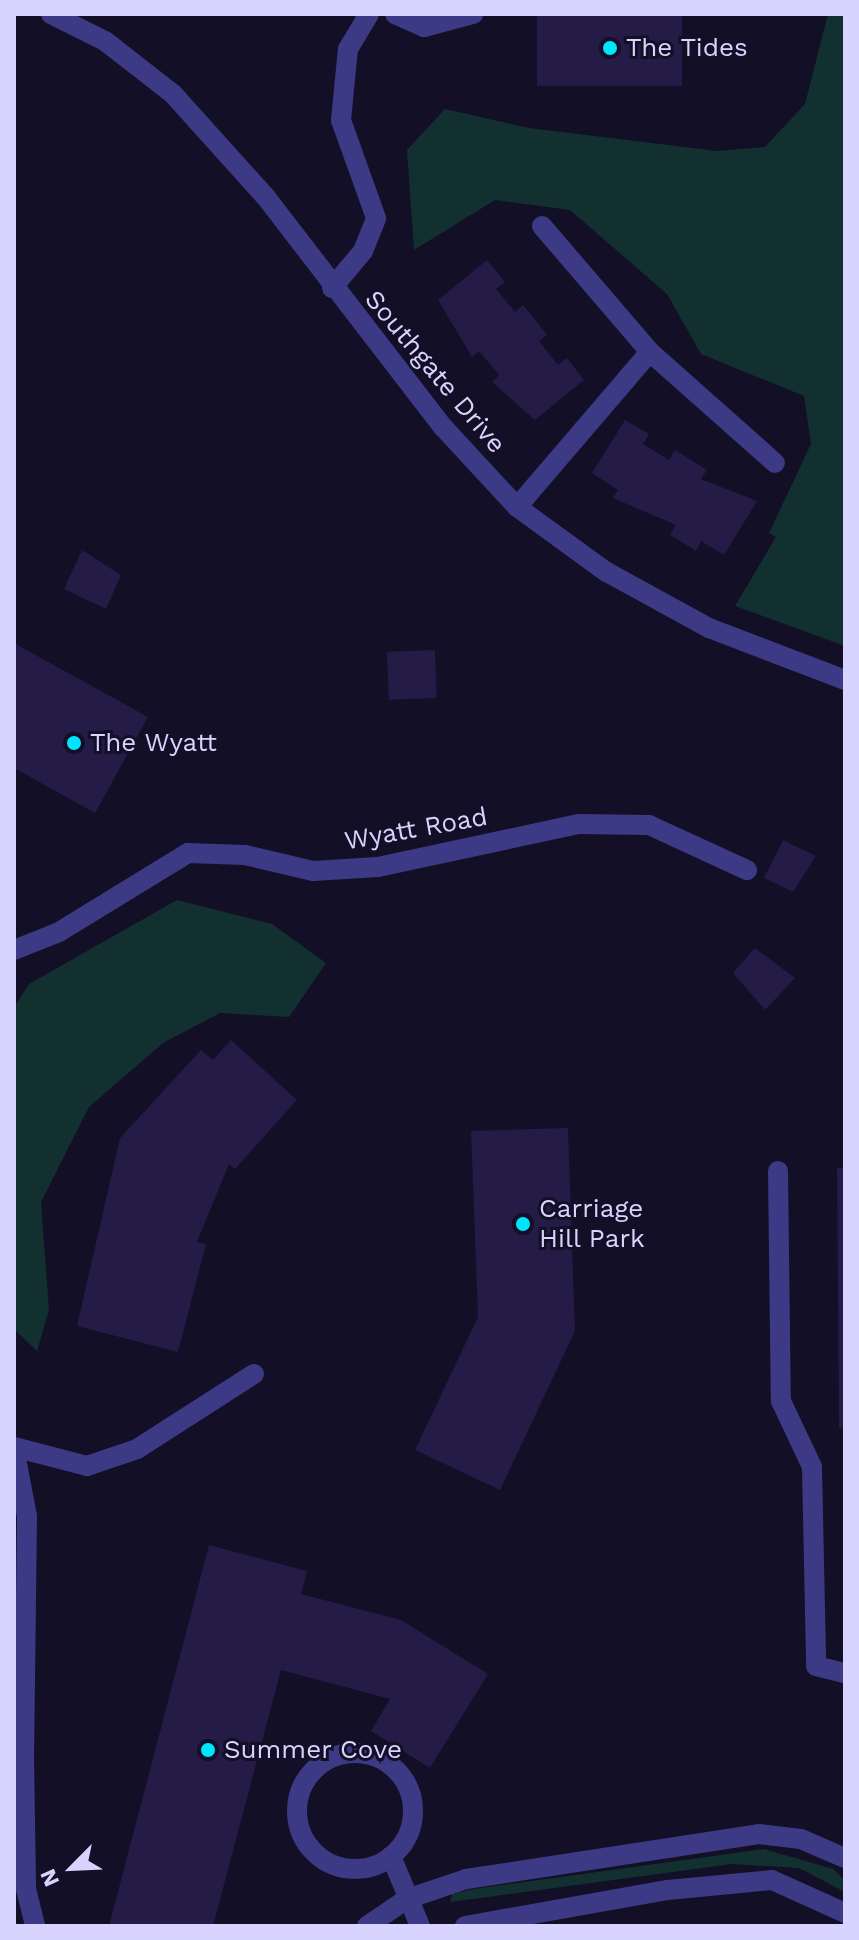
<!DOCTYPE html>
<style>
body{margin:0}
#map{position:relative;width:859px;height:1940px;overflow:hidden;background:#130f26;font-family:"Work Sans",sans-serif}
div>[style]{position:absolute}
.green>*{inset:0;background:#12302f}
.building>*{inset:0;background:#241b47;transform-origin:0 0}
.minor>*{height:20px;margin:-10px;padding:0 10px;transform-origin:10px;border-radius:10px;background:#3d3a85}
.minor>.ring{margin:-10px;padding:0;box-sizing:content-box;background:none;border:20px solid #3d3a85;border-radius:50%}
.dots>*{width:22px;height:22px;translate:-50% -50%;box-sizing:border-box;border:4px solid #130f26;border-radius:50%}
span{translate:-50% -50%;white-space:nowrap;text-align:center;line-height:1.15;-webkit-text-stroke:6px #130f26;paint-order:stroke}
.poi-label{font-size:26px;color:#d9d4ff}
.left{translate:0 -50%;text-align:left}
.street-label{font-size:26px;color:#d9d4ff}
.frame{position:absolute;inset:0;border:16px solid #d9d4ff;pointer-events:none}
.north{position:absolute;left:32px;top:1828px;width:80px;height:80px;-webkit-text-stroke:6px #130f26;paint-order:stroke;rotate:246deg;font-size:22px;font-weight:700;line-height:32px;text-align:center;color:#d9d4ff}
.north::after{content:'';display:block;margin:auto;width:28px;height:36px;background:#d9d4ff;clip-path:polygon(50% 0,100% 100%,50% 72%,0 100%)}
</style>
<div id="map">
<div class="green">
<i style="clip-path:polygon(828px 14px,845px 14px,845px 646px,735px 606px,776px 537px,769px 533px,811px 444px,804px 396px,701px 354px,667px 294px,570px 210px,495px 200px,414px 250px,407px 150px,445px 109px,529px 128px,717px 151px,765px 147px,805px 104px)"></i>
<i style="clip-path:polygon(177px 900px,272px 924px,326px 963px,289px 1017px,220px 1013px,163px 1043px,89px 1107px,41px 1202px,49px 1310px,37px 1351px,14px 1329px,14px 1007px,29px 984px)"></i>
<i style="clip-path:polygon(764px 1849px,833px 1869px,845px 1880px,845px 1892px,799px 1868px,732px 1864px,450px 1902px,452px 1894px,473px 1889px)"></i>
</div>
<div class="building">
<i style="left:537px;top:14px;width:145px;height:72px"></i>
<i style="clip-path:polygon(487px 260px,505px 282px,496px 289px,515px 312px,523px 305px,547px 335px,539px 341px,558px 365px,567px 358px,584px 380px,535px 420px,492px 382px,499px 375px,479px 351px,472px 357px,438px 300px)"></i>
<i style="clip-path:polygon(625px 420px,649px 434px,643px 444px,669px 460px,675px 450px,707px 470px,701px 479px,757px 501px,724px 555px,701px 541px,696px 551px,670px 535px,676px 525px,613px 498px,618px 490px,592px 473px)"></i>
<i style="clip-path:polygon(82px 550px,121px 575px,106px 609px,64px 589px)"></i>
<i style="clip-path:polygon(14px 643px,148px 717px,95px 813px,14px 768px)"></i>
<i style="left:435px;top:650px;width:48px;height:48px;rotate:88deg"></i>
<i style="clip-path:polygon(783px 840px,816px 856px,793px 892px,764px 878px)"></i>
<i style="clip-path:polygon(755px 948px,795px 978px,765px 1010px,733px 973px)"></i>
<i style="clip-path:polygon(231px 1040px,297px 1100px,235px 1169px,229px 1164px,197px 1242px,206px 1244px,178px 1352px,77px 1326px,120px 1138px,201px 1050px,213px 1060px)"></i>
<i style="clip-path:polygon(568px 1128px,575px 1331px,500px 1490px,415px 1450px,478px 1317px,471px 1131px)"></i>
<i style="clip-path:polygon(837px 1168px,845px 1168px,845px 1427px,839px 1428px)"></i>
<i style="clip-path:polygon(209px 1545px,307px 1571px,301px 1594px,401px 1620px,488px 1674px,430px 1768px,371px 1731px,390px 1699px,281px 1670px,213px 1926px,109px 1926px)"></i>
</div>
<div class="minor">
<i style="left:51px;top:14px;width:60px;rotate:26.6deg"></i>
<i style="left:105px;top:41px;width:86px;rotate:37.9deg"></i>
<i style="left:173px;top:94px;width:137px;rotate:48deg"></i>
<i style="left:265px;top:196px;width:292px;rotate:52.4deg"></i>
<i style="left:443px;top:427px;width:109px;rotate:47.2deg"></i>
<i style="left:517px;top:507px;width:109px;rotate:36deg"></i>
<i style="left:605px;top:571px;width:119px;rotate:28.7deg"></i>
<i style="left:709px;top:628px;width:146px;rotate:20.9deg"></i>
<i style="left:395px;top:14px;width:32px;rotate:24deg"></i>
<i style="left:424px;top:27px;width:51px;rotate:-14.9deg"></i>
<i style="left:542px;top:226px;width:166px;rotate:49.4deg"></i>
<i style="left:650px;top:352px;width:167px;rotate:41.6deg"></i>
<i style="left:332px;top:288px;width:48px;rotate:-50deg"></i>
<i style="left:363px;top:251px;width:35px;rotate:-68deg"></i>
<i style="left:376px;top:218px;width:104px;rotate:-109.7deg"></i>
<i style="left:341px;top:120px;width:71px;rotate:-84.4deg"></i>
<i style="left:348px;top:49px;width:41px;rotate:-59deg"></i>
<i style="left:517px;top:507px;width:204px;rotate:-49.4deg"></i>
<i style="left:14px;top:950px;width:48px;rotate:-21.8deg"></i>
<i style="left:59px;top:932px;width:151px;rotate:-31.5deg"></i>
<i style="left:188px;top:853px;width:57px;rotate:2deg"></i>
<i style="left:245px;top:855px;width:70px;rotate:13.2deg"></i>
<i style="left:313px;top:871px;width:65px;rotate:-3.5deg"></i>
<i style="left:378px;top:867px;width:205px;rotate:-12.1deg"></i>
<i style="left:578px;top:824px;width:71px;rotate:0.8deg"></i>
<i style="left:649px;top:825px;width:108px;rotate:24.7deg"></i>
<i style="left:778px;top:1171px;width:230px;rotate:89.3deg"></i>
<i style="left:781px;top:1401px;width:73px;rotate:64.8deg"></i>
<i style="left:812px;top:1467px;width:199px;rotate:88.8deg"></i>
<i style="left:816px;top:1666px;width:30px;rotate:14deg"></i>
<i style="left:14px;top:1447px;width:75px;rotate:14.6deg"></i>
<i style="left:87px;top:1466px;width:53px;rotate:-18.8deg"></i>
<i style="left:137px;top:1449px;width:139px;rotate:-32.7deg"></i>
<i style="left:14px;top:1448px;width:69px;rotate:79.2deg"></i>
<i style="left:27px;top:1516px;width:241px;rotate:90.7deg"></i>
<i style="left:24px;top:1757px;width:132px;rotate:89.1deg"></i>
<i style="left:26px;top:1889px;width:38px;rotate:76deg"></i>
<i class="ring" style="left:297px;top:1753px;width:96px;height:96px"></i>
<i style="left:391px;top:1856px;width:76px;rotate:67.5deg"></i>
<i style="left:367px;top:1926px;width:48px;rotate:-34deg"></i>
<i style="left:407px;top:1899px;width:62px;rotate:-18.7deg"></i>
<i style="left:466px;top:1879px;width:296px;rotate:-8.7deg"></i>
<i style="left:759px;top:1834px;width:42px;rotate:6.8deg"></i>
<i style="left:801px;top:1839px;width:48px;rotate:23.4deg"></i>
<i style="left:465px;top:1926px;width:206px;rotate:-10.1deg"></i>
<i style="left:668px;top:1890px;width:104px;rotate:-5.5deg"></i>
<i style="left:772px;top:1880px;width:80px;rotate:24.3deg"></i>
</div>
<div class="dots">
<i style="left:610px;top:48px;background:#00e5ff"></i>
<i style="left:74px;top:743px;background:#00e5ff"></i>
<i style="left:523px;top:1224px;background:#00e5ff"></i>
<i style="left:208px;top:1750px;background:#00e5ff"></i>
</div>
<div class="poi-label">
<span class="left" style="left:626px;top:48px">The Tides</span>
<span class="left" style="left:90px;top:743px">The Wyatt</span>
<span class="left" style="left:539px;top:1224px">Carriage<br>Hill Park</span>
<span class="left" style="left:224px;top:1750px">Summer Cove</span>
</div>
<div class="street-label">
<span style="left:435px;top:372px;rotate:50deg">Southgate Drive</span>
<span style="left:416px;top:829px;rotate:-10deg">Wyatt Road</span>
</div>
<div class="frame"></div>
<div class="north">N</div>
</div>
